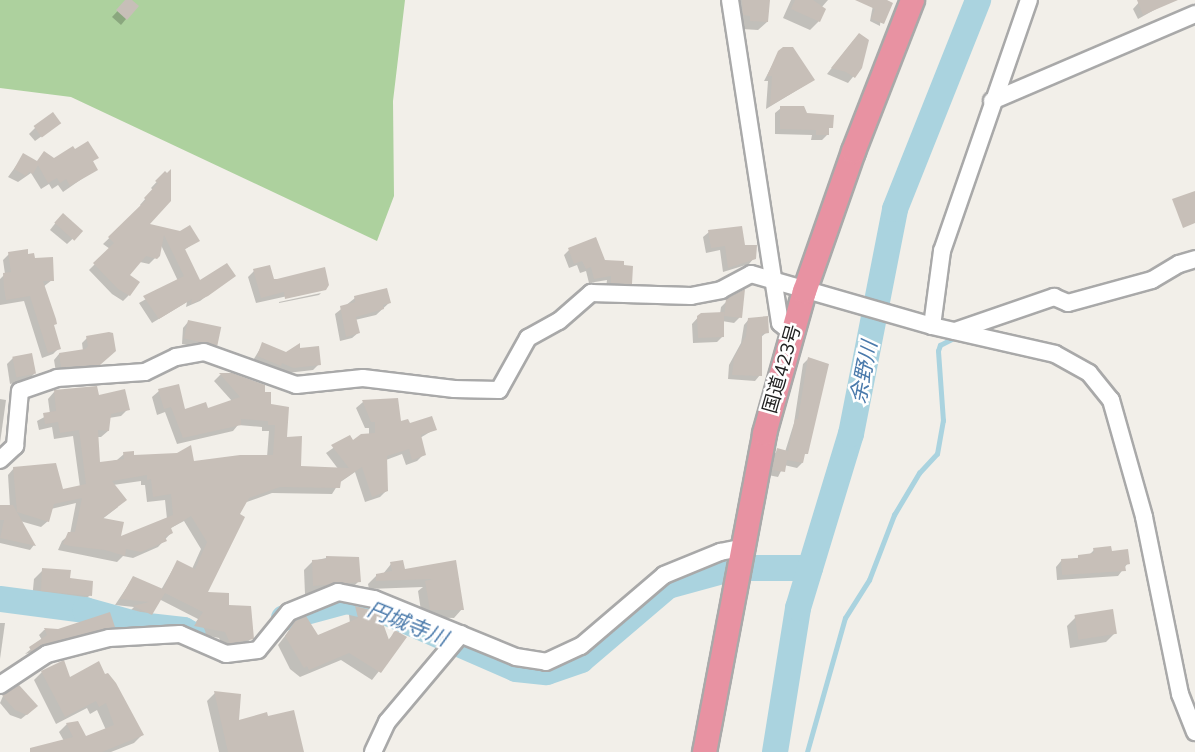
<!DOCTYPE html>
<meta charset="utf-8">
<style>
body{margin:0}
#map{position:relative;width:1195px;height:752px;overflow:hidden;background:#f2efe9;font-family:Mulish,"Noto Sans JP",sans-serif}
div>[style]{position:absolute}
.forest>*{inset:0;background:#add19e}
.shadow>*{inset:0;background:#0003}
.stream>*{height:4.5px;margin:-2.25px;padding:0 2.25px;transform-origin:2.25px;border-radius:2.25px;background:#aad3df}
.river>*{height:26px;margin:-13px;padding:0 13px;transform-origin:13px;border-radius:13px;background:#aad3df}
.building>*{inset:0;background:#c7bfb8;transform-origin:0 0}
.roads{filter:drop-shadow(2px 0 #a9a9a9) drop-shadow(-2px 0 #a9a9a9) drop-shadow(0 2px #a9a9a9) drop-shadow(0 -2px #a9a9a9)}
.minor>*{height:16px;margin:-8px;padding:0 8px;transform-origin:8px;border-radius:8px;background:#fff}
.highway>*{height:23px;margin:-11.5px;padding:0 11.5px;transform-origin:11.5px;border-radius:11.5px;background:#e892a2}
span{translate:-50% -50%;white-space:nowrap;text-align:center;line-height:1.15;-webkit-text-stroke:5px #fff;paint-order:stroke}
.street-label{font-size:19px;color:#222}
.water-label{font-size:21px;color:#4a7aab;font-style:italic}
</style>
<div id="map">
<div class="forest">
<i style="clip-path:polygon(0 0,405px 0,393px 101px,394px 196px,377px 241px,71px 97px,0 88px)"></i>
</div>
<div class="shadow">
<i style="clip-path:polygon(128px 0,126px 19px,121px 25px,112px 17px)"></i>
<i style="clip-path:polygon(735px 0,768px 0,767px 22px,758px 30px,742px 29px,743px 24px,735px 23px)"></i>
<i style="clip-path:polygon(791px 0,828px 0,821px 8px,819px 21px,810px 30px,783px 18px)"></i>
<i style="clip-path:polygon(874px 0,882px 0,880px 26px,870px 21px)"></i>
<i style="clip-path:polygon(1141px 0,1163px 0,1165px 4px,1138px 19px,1133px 9px)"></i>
<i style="clip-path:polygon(853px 41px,861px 67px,848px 83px,827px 74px)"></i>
<i style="clip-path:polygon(779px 52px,807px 84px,766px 109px,768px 81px,764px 81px)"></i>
<i style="clip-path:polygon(781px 108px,806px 115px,827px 135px,822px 140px,811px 140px,812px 135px,775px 134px,775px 113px)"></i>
<i style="clip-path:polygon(35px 128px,53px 128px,35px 141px,29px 134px)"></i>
<i style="clip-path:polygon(24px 155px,36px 163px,96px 158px,92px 162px,96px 169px,63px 192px,58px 185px,52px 189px,49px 184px,41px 189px,31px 173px,18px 182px,8px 177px)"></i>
<i style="clip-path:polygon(165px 173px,146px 225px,197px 241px,184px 250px,199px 283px,227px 281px,200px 301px,186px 307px,187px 302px,152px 323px,139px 303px,178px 281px,161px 245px,158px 255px,149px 264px,140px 262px,127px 276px,129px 295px,123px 301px,112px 294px,89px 270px,110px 249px,103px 244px,142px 207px,140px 205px,153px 190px,151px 188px)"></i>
<i style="clip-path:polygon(57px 221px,81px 231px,67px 244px,50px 230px)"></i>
<i style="clip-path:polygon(709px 232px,744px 247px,754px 258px,749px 264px,723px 272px,720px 250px,706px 253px,703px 237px)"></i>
<i style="clip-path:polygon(569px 250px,603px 261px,631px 283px,625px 288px,606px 288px,607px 280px,589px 283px,586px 271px,580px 273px,577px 265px,569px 268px,564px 255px)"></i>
<i style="clip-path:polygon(9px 254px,34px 259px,52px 280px,43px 287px,59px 348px,53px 354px,42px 358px,24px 301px,0 305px,0 279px,5px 274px,3px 260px)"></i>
<i style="clip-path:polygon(254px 271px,273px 281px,324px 288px,256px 303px,248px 277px)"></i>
<i style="clip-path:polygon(321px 293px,319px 295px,279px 303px,279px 302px)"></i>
<i style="clip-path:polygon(355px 298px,389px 303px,376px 315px,355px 320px,358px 333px,352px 338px,340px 341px,335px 314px)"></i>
<i style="clip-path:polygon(727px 301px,740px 317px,734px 323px,722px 321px,723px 336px,717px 342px,693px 343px,692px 324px,701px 314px,720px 314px,721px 307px)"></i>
<i style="clip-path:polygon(749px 319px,767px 332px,760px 338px,760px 375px,755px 381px,728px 379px,729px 365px,741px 343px,744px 325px)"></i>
<i style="clip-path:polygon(188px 322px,216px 344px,210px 350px,182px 344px,183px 328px)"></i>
<i style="clip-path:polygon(87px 338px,108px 356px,92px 368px,56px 372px,54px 360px,59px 354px,83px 351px,82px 343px)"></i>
<i style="clip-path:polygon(263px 344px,286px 354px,299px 350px,319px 364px,313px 370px,287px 373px,252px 362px)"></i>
<i style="clip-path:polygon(13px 358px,34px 374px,28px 380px,10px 384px,7px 364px)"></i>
<i style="clip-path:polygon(808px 359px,802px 463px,797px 468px,784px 465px,778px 477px,768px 475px,773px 455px,778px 450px,785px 452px,794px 423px,803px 364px)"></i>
<i style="clip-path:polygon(evenodd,220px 375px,231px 375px,263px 393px,299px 467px,339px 470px,326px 453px,349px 437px,353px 442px,369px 435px,369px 428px,365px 428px,356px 408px,363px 402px,396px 400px,400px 423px,435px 429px,420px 438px,424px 454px,417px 461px,406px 465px,402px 454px,386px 460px,387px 490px,380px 497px,365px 502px,355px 472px,339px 483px,332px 494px,272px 493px,244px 503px,205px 594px,227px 607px,252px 638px,245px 644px,224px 648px,219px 638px,189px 632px,198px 619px,159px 599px,144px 620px,128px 613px,134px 607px,115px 605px,133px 578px,161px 590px,177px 562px,192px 569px,201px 549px,184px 521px,169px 529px,171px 533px,158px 547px,133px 558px,123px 556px,117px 562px,58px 550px,62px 541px,70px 534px,76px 503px,51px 509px,48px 521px,41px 527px,20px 521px,34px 545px,30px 550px,0 543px,0 507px,10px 507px,8px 475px,14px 468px,61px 492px,80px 487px,73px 436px,54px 439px,52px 427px,39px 430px,37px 421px,50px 414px,48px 399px,54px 392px,97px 397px,128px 409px,121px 416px,109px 418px,108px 431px,101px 437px,96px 437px,99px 464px,117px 460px,124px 454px,193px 463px,267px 457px,269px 431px,262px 431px,262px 427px,238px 425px,233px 431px,177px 444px,165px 412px,157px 415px,152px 397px,159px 391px,183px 412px,206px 410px,232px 401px,214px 381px,220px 375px,141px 481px,141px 485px,145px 485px,147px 502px,165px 500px,167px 519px,119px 538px,101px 520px,118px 507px,113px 485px,141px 481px)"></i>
<i style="clip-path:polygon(0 399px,6px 400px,0 443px)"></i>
<i style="clip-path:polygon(1094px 550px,1110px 553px,1128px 563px,1118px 576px,1057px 580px,1056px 567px,1061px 561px,1088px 556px)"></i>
<i style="clip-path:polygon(326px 558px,359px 581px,350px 590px,305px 594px,304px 570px,313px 561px)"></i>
<i style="clip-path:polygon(455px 562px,462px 609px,454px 618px,422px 617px,418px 591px,423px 587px,369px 589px,368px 584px,377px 575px,383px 574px,391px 564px,404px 571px)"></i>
<i style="clip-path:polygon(43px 570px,90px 595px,81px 604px,32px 600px,34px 579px)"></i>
<i style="clip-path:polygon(356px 608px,387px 641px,396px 632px,405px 638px,372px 680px,341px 660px,300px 677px,290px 669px,278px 645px,296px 622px,318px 637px,350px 623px,349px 615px)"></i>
<i style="clip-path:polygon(1076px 617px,1115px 633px,1106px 642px,1070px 648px,1067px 626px)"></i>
<i style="clip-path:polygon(0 623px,5px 623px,0 659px)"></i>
<i style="clip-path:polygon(113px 627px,107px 632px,25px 654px,42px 640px,39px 635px,44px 630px)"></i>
<i style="clip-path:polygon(98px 664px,142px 735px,134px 743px,111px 752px,36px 752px,64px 741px,59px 732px,67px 724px,86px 739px,106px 730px,97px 710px,90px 714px,87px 708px,56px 724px,34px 680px,42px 672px,69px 679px)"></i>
<i style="clip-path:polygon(18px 688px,31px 711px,21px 719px,10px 715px,0 703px,3px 696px)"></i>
<i style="clip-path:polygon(215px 693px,237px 722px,302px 752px,219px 752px,207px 701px)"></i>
</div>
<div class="stream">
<i style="left:807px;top:752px;width:139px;rotate:-74.2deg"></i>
<i style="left:845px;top:618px;width:45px;rotate:-57.7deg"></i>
<i style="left:869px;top:580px;width:70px;rotate:-69deg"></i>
<i style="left:894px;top:515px;width:49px;rotate:-59.2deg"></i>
<i style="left:919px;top:473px;width:26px;rotate:-47deg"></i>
<i style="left:937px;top:454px;width:34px;rotate:-80deg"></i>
<i style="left:943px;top:421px;width:70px;rotate:-94.1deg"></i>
<i style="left:938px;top:351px;width:6px;rotate:-72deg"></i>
<i style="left:940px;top:345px;width:16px;rotate:-27deg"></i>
</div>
<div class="river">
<i style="left:751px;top:568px;width:59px"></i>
<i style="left:0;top:599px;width:86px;rotate:7.4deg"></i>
<i style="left:85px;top:610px;width:56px;rotate:15.5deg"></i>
<i style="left:139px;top:625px;width:45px;rotate:6.3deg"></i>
<i style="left:184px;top:630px;width:10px;rotate:29deg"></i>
<i style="left:284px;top:618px;width:65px;rotate:-15.1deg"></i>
<i style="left:347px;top:601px;width:28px;rotate:13deg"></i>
<i style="left:374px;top:607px;width:155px;rotate:23.6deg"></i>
<i style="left:516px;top:669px;width:31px;rotate:6deg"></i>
<i style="left:547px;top:672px;width:36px;rotate:-19deg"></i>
<i style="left:581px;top:660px;width:114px;rotate:-40.4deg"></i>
<i style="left:668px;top:586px;width:53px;rotate:-15.4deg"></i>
<i style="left:775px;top:752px;width:146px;rotate:-80.9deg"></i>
<i style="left:798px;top:608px;width:182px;rotate:-73.1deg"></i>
<i style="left:851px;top:434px;width:229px;rotate:-78.9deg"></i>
<i style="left:895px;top:209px;width:225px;rotate:-68.3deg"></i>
</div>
<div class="building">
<i style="clip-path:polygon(125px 0,132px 0,139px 6px,127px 20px,116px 10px)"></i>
<i style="clip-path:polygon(742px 0,770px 0,768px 22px,750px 21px,750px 16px,743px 15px)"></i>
<i style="clip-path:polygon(795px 0,813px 0,826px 9px,820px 22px,791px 9px)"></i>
<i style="clip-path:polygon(855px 0,887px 0,893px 3px,884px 24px,871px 19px,875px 9px)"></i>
<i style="clip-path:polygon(1137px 0,1178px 0,1143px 15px)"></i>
<i style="clip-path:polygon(859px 33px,869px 40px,862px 68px,855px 78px,846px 72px,831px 68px)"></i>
<i style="clip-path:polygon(783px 47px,793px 47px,815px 80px,770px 106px,772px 76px,767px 76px,778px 51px)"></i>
<i style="clip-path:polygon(780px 106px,804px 106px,807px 113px,834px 115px,833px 128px,829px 128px,829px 135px,816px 135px,816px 130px,780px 129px)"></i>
<i style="left:53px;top:112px;width:14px;height:24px;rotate:54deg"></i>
<i style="clip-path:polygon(88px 141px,99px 158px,93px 161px,98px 170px,70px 186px,66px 179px,60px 183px,57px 178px,48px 183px,38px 165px,33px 174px,29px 172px,26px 176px,14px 169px,23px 153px,37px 161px,44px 151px,54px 158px,73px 146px,75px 149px)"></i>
<i style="clip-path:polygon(171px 169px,171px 201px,150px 224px,180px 231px,190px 225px,200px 241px,185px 249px,200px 280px,227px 263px,236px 276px,208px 296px,191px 304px,192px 299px,159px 319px,143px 296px,184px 276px,164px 235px,160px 256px,157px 259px,146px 256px,130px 275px,140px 282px,130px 296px,118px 289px,93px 263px,114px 243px,108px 237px,146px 200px,144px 198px,158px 183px,155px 181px,165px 171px,167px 173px)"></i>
<i style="clip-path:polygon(1195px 191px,1195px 223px,1183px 228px,1172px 199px)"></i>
<i style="left:63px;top:213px;width:27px;height:13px;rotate:42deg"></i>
<i style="clip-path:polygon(742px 226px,745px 245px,757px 245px,756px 259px,728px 268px,725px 246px,711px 248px,708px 230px)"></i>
<i style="clip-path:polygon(596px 237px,605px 260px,624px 261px,624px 265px,633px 266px,632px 284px,611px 283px,611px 276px,594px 279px,591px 267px,586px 269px,582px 261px,574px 264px,568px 248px)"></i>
<i style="clip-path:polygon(28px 249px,28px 254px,34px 253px,35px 258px,53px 257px,54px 281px,43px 281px,56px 319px,57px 324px,54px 325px,61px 349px,48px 353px,30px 296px,6px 300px,4px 288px,3px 273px,11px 272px,8px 252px)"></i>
<i style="clip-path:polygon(270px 265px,274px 279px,277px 279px,325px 267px,329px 285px,326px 290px,285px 299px,284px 292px,261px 298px,253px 269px)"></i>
<i style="clip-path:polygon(387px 288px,391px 303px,383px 305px,384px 309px,356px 317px,360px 333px,346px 337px,340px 306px,355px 302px,354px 296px)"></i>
<i style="clip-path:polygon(745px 289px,742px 318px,724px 316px,726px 299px)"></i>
<i style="clip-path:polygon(724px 312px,724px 337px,698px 338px,697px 316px,701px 313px)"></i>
<i style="clip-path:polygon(768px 316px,769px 333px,762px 334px,762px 376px,732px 375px,734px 358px,746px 336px,748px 318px)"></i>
<i style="left:188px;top:320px;width:34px;height:19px;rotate:12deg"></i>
<i style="clip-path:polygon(109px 332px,113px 333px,116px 351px,100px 365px,61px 367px,59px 353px,85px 349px,88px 346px,86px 336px)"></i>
<i style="clip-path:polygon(262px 342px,286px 352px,300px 343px,300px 348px,319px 346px,321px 365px,293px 368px,282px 363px,281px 366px,257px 356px)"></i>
<i style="left:32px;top:353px;width:21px;height:20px;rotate:79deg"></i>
<i style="clip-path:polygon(808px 357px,829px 364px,808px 454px,805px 454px,803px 463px,787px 460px,785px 472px,772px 470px,777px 448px,788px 451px,787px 457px,795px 419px,798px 419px)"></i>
<i style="clip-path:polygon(evenodd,219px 373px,232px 373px,265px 385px,265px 392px,271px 392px,271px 404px,289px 407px,287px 437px,302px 436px,301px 466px,349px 468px,331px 445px,350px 435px,353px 440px,361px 434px,375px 433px,375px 422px,371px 422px,362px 400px,398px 398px,401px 421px,408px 419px,410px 423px,432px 416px,437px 430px,421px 435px,426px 455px,412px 460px,409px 449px,387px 456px,388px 491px,372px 497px,362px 467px,341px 481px,340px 488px,280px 487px,249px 498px,240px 514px,245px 517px,208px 592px,229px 593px,229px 605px,251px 606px,254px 639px,230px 643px,225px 632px,194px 626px,203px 612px,165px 593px,152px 615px,133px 606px,149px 602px,120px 599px,133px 576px,163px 589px,177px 560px,195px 569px,207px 542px,191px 516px,171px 528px,173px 533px,165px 537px,167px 541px,141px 552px,126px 549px,125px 556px,105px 550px,70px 546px,63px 544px,68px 532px,75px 532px,82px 498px,54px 504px,49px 522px,17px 512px,13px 467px,56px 463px,63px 489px,86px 484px,79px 430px,60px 433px,58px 422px,45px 424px,43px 413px,56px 411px,54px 390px,97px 386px,99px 395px,125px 389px,130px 410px,111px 414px,109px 431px,98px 430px,100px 462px,124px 459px,123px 452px,134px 451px,134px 455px,177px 453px,191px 445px,194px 461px,240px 455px,273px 455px,275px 425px,268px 425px,268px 421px,241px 419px,241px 425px,183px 438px,171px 407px,164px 409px,158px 389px,179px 384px,185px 409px,206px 402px,208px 408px,240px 397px,219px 373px,147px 475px,147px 480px,151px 479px,153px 497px,171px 494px,173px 515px,121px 536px,124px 522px,103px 518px,127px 500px,112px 481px,147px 475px)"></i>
<i style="clip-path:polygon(0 505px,13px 505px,36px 546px,0 538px,4px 520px,0 520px)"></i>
<i style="clip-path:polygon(1111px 546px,1112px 551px,1128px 549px,1130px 564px,1125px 565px,1126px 571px,1062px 575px,1061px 559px,1078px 558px,1078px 555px,1094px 553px,1093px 548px)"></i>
<i style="clip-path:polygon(326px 556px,359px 557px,361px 582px,313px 586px,312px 560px,326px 559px)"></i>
<i style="clip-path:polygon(403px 560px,405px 569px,456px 560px,464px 610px,430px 610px,425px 581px,433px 579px,376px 581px,376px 574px,392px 571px,390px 562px)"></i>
<i style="clip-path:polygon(42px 568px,71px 570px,70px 578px,93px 581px,92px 596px,41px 591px)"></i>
<i style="clip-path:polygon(355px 606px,379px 612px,389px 640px,395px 630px,407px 637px,381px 673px,349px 653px,309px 670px,307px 666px,304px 668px,285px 636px,295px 621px,306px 616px,318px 635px,358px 618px)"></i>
<i style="left:1113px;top:609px;width:25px;height:39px;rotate:81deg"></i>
<i style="clip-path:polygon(110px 612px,115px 627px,44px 644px,32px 652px,29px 647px,47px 635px,44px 628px,58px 629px)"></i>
<i style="clip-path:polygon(64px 660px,70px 677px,99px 661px,105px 674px,108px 673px,116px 683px,144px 735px,102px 752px,30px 752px,30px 748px,73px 737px,66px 723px,78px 721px,86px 736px,114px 725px,106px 703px,99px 707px,96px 701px,65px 717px,41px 671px)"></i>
<i style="clip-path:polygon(19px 685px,38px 706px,27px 715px,15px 710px,2px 695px)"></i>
<i style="clip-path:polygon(214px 691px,241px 694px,239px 720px,267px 712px,268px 716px,294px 710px,304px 752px,228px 752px)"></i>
</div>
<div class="roads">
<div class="minor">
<i style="left:730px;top:0;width:327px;rotate:81.2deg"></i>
<i style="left:780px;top:323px;width:17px;rotate:40deg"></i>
<i style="left:992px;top:101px;width:221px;rotate:-23.2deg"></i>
<i style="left:932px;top:326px;width:76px;rotate:-82.4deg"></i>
<i style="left:942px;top:251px;width:266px;rotate:-70.9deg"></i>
<i style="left:955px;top:331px;width:105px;rotate:-19deg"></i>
<i style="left:1054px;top:297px;width:15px;rotate:23deg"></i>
<i style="left:1068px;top:303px;width:87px;rotate:-15.3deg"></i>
<i style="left:1152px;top:280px;width:31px;rotate:-31deg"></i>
<i style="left:1179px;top:264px;width:17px;rotate:-17deg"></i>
<i style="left:0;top:460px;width:21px;rotate:-43deg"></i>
<i style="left:15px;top:446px;width:55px;rotate:-84.8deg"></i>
<i style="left:20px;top:391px;width:39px;rotate:-19deg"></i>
<i style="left:57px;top:378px;width:88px;rotate:-3.9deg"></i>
<i style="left:145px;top:372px;width:34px;rotate:-26deg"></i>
<i style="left:176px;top:357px;width:28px;rotate:-10deg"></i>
<i style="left:204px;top:352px;width:98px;rotate:19.7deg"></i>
<i style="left:296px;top:385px;width:67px;rotate:-6deg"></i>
<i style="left:363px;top:378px;width:92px;rotate:6.9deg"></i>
<i style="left:454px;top:389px;width:45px;rotate:1.3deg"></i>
<i style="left:499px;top:390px;width:60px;rotate:-60.9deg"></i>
<i style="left:528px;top:338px;width:35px;rotate:-29deg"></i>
<i style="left:559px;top:321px;width:43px;rotate:-41.2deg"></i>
<i style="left:591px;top:293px;width:100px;rotate:1.7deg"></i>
<i style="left:691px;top:296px;width:31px;rotate:-11deg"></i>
<i style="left:721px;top:290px;width:34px;rotate:-28deg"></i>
<i style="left:751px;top:274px;width:188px;rotate:16deg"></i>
<i style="left:932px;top:326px;width:126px;rotate:12.8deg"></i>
<i style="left:1055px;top:354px;width:39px;rotate:29deg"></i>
<i style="left:1089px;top:373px;width:35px;rotate:51deg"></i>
<i style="left:1111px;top:400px;width:122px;rotate:74.2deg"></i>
<i style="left:1144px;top:517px;width:181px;rotate:78.5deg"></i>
<i style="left:1180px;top:694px;width:41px;rotate:68.5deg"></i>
<i style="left:0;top:685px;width:56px;rotate:-33.4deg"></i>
<i style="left:47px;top:654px;width:64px;rotate:-14.5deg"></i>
<i style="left:109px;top:638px;width:71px;rotate:-3.2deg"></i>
<i style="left:180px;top:634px;width:50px;rotate:23.5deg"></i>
<i style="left:226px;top:654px;width:32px;rotate:-7deg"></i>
<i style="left:258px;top:650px;width:49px;rotate:-50.8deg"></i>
<i style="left:289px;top:612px;width:53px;rotate:-22.2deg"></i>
<i style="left:338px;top:592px;width:37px;rotate:11deg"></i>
<i style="left:374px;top:599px;width:153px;rotate:22.2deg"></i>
<i style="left:516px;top:657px;width:30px;rotate:9deg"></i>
<i style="left:546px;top:662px;width:38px;rotate:-25deg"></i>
<i style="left:581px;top:646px;width:109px;rotate:-40.5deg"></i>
<i style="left:664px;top:575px;width:61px;rotate:-22.3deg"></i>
<i style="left:720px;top:552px;width:20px;rotate:-11deg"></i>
<i style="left:373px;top:752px;width:33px;rotate:-65deg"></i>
<i style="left:387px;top:722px;width:115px;rotate:-49.9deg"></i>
</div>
<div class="highway">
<i style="left:704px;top:752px;width:325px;rotate:-79.3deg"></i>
<i style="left:764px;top:433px;width:148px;rotate:-74.3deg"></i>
<i style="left:804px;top:291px;width:148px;rotate:-70.7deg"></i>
<i style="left:853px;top:151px;width:162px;rotate:-68.7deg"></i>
</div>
</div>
<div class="street-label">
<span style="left:782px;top:369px;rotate:-74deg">国道423号</span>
</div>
<div class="water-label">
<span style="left:863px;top:372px;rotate:-79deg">余野川</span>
<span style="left:408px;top:623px;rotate:22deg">円城寺川</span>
</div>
</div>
